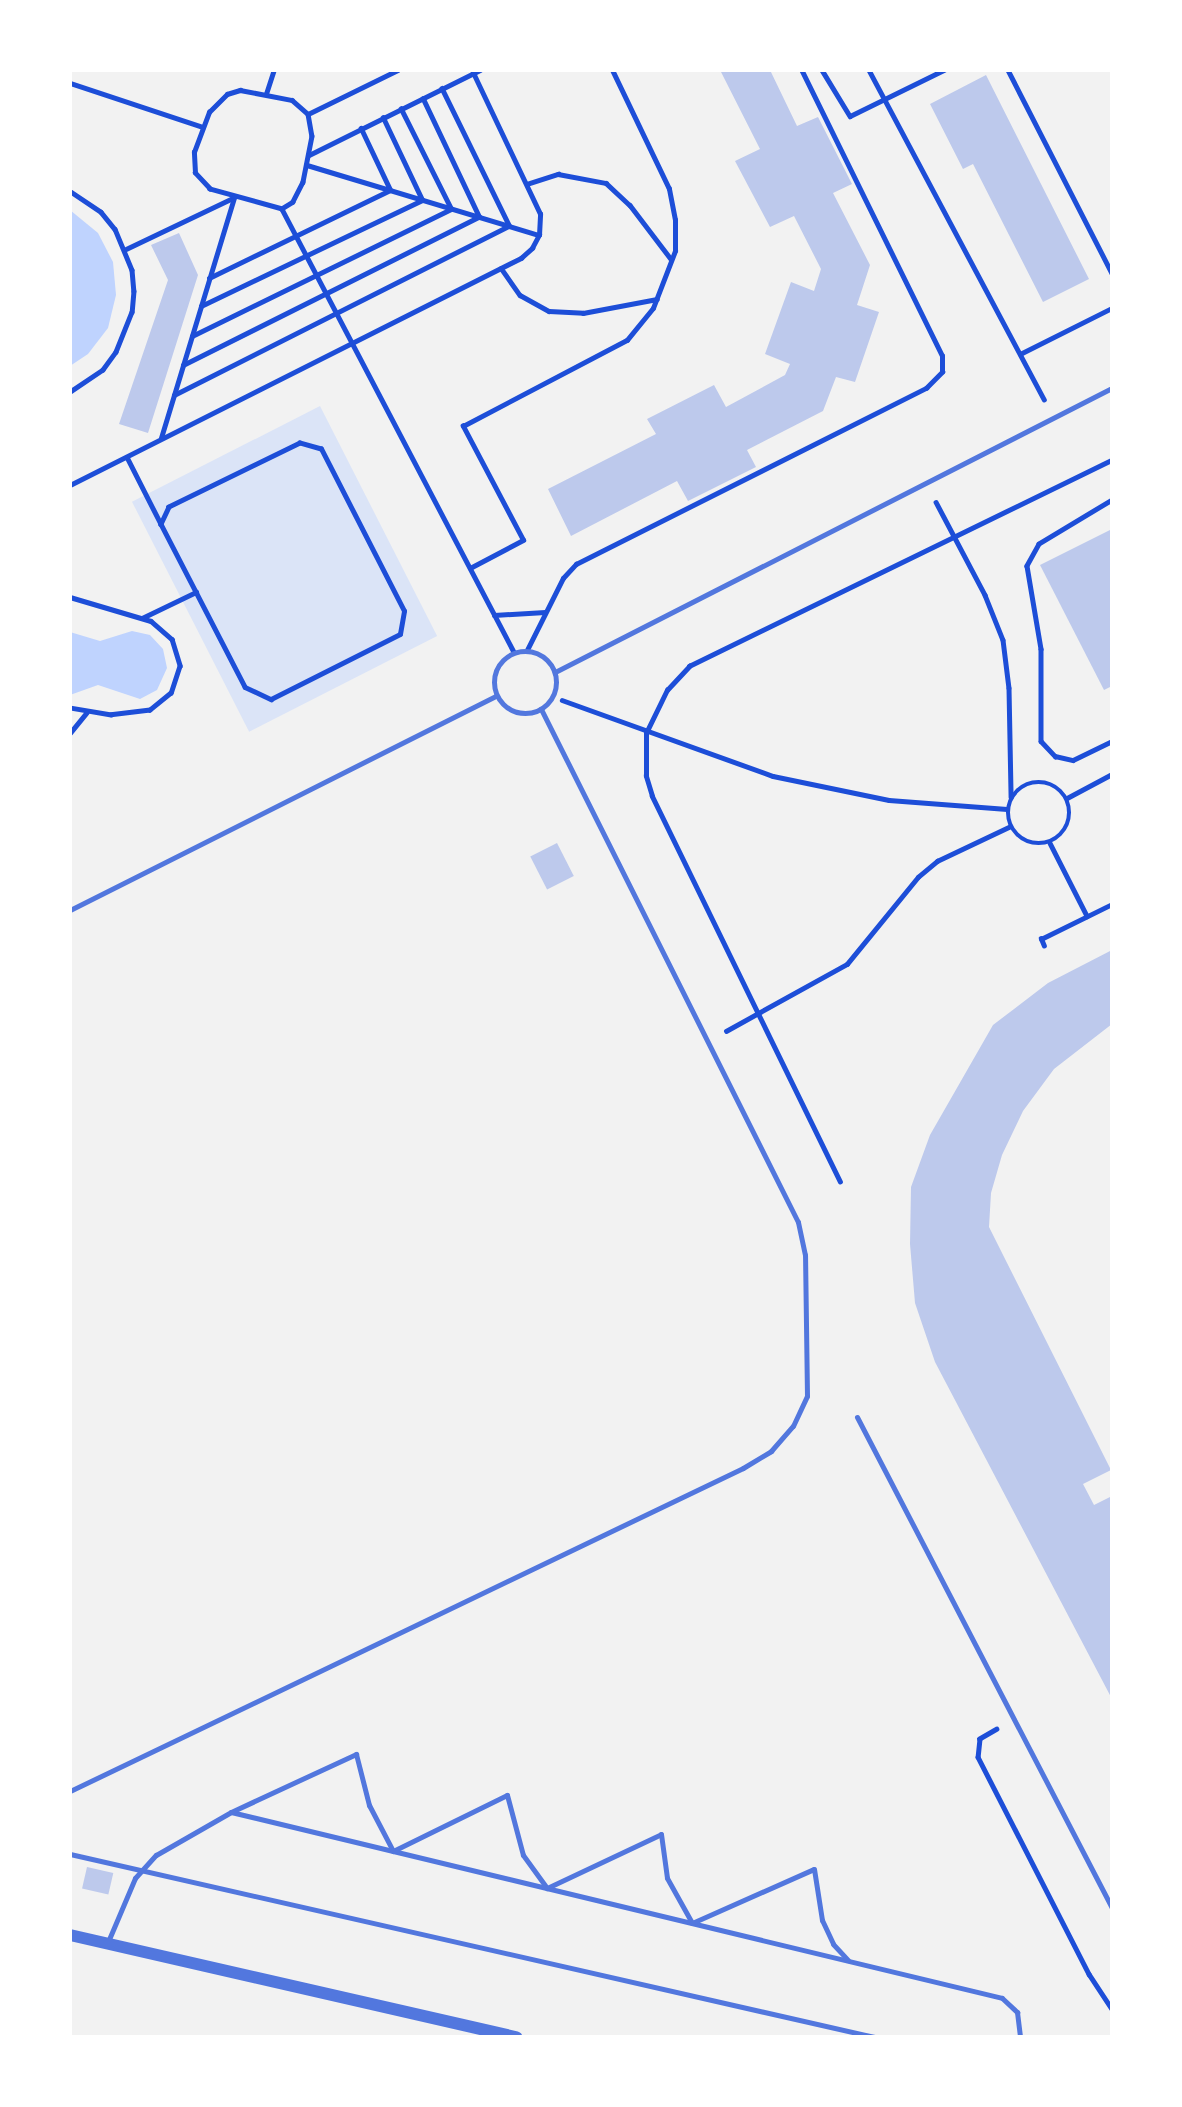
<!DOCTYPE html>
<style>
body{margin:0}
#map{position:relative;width:1182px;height:2107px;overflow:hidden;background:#f2f2f2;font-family:Manrope,sans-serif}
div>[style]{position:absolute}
.green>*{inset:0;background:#dbe4f7;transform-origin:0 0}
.water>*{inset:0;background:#bfd3fe}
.building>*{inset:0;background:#bdc9ec;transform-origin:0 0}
.path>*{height:4.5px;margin:-2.25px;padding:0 2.25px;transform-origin:2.25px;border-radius:2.25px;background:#1d4ed8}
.path>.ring{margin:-2.25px;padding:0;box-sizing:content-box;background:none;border:4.5px solid #1d4ed8;border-radius:50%}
.service>*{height:5px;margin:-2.5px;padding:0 2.5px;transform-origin:2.5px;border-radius:2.5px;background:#5277de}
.service>.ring{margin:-2.5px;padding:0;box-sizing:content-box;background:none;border:5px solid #5277de;border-radius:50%}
.tertiary>*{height:12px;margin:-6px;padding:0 6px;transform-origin:6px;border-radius:6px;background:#5277de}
span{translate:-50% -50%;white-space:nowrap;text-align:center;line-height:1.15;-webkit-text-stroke:7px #fff;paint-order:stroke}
.frame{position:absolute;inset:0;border:72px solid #fff;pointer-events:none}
</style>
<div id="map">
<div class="green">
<i style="left:320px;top:406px;width:258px;height:211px;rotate:63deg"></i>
</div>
<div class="water">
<i style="clip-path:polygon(70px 210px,98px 233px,113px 262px,116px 295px,108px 328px,88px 354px,70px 366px)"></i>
<i style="clip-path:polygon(132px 631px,150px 635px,163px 649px,167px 668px,157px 690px,140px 699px,98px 685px,70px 695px,70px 632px,100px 641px)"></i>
</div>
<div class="building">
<i style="clip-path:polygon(720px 70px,770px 70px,797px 126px,818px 117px,852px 184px,833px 193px,870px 265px,857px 305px,879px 312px,855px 382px,836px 377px,823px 411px,747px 450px,756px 467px,688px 501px,677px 481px,571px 536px,548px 489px,656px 434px,647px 419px,714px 385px,726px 407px,785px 375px,790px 364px,765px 354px,791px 282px,814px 291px,821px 269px,794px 216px,770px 227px,735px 161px,760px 149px)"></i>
<i style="clip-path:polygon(986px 75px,1089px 279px,1043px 302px,973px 164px,963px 169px,930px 104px)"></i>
<i style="clip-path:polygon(179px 233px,198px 275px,148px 433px,119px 424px,168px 280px,151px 245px)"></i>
<i style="clip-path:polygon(1112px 529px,1112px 686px,1104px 690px,1040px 565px)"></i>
<i style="left:557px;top:843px;width:37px;height:30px;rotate:63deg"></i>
<i style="clip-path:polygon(1112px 950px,1112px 1024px,1054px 1069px,1023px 1111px,1002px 1155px,991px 1193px,989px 1227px,1111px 1470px,1083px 1484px,1094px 1505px,1112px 1496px,1112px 1699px,935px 1362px,915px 1303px,910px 1244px,911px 1187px,930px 1135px,993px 1025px,1048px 983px)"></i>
<i style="left:87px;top:1867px;width:27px;height:22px;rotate:13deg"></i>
</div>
<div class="path">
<i style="left:822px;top:70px;width:54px;rotate:58.7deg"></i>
<i style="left:850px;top:116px;width:105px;rotate:-26.1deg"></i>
<i style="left:869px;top:70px;width:373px;rotate:62deg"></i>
<i style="left:1008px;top:70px;width:228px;rotate:62.9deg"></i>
<i style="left:70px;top:83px;width:140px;rotate:18.3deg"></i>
<i style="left:240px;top:90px;width:53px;rotate:10.9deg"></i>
<i style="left:292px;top:100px;width:21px;rotate:41deg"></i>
<i style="left:308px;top:114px;width:22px;rotate:80deg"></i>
<i style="left:312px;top:136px;width:47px;rotate:101.1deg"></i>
<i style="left:303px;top:182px;width:22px;rotate:117deg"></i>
<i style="left:293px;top:202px;width:13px;rotate:148deg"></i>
<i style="left:282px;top:209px;width:75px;rotate:-164.5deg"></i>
<i style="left:210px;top:189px;width:22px;rotate:-133deg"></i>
<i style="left:195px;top:173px;width:21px;rotate:-93deg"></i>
<i style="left:194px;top:152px;width:43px;rotate:-69.4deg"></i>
<i style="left:209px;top:112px;width:25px;rotate:-45deg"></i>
<i style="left:227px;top:94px;width:14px;rotate:-17deg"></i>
<i style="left:266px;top:94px;width:25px;rotate:-72deg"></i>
<i style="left:308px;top:114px;width:100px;rotate:-26.1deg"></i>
<i style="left:309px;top:155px;width:191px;rotate:-26.4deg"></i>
<i style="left:307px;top:165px;width:242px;rotate:16.8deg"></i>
<i style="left:527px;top:184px;width:33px;rotate:-18deg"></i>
<i style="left:558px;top:174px;width:49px;rotate:10.6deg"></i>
<i style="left:606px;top:183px;width:33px;rotate:43deg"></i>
<i style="left:630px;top:205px;width:68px;rotate:52.8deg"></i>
<i style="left:70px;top:191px;width:37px;rotate:34deg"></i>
<i style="left:101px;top:212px;width:22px;rotate:51deg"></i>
<i style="left:115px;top:229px;width:44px;rotate:67.5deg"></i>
<i style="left:132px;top:270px;width:21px;rotate:85deg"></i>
<i style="left:134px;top:291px;width:21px;rotate:95deg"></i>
<i style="left:132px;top:312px;width:43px;rotate:111.8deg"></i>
<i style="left:116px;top:352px;width:22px;rotate:126deg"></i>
<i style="left:103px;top:370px;width:40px;rotate:146deg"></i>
<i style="left:282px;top:209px;width:500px;rotate:62.36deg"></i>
<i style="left:126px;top:249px;width:119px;rotate:-25.5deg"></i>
<i style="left:501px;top:268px;width:33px;rotate:55deg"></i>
<i style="left:520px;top:295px;width:33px;rotate:29deg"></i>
<i style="left:549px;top:311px;width:34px;rotate:3deg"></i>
<i style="left:583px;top:313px;width:75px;rotate:-10.7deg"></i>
<i style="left:209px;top:278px;width:201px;rotate:-25.9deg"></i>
<i style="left:390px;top:190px;width:68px;rotate:-115.4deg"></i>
<i style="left:201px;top:306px;width:245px;rotate:-25.6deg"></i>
<i style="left:422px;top:200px;width:91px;rotate:-115.4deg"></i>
<i style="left:192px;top:336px;width:288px;rotate:-26.1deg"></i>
<i style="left:451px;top:209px;width:112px;rotate:-116.6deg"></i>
<i style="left:1020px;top:354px;width:103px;rotate:-26.6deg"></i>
<i style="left:183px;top:365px;width:331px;rotate:-26.6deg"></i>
<i style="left:479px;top:217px;width:131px;rotate:-115.4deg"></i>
<i style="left:174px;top:395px;width:375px;rotate:-26.8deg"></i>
<i style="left:509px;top:226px;width:153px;rotate:-116.1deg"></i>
<i style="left:161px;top:438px;width:251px;rotate:-73.1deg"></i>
<i style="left:127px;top:457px;width:75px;rotate:63.1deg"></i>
<i style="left:161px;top:524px;width:183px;rotate:62.7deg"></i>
<i style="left:245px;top:687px;width:29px;rotate:25deg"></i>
<i style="left:271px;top:699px;width:144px;rotate:-26.7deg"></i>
<i style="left:400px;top:634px;width:23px;rotate:-80deg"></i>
<i style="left:404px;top:611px;width:182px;rotate:-117.1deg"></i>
<i style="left:321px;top:449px;width:22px;rotate:-164deg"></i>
<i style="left:300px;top:443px;width:146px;rotate:154deg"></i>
<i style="left:169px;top:507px;width:19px;rotate:115deg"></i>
<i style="left:70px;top:485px;width:505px;rotate:-26.72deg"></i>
<i style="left:521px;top:258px;width:15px;rotate:-42deg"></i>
<i style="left:532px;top:248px;width:15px;rotate:-62deg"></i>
<i style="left:539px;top:235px;width:21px;rotate:-87deg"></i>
<i style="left:540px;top:214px;width:156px;rotate:-115.4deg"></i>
<i style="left:1112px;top:500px;width:85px;rotate:148.9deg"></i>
<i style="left:1039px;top:544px;width:25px;rotate:119deg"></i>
<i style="left:1027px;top:566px;width:84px;rotate:80.4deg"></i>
<i style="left:1041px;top:649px;width:92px;rotate:90deg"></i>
<i style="left:1041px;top:741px;width:21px;rotate:47deg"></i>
<i style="left:1055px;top:756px;width:18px;rotate:13deg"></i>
<i style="left:1073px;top:760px;width:43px;rotate:-26deg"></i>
<i style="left:936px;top:502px;width:105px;rotate:62.2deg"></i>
<i style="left:985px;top:595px;width:48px;rotate:68.2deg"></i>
<i style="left:1003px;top:640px;width:48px;rotate:82.9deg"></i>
<i style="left:1009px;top:688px;width:109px;rotate:88.9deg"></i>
<i style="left:470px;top:568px;width:60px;rotate:-27.8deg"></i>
<i style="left:523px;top:540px;width:129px;rotate:-117.8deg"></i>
<i style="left:463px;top:426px;width:185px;rotate:-27.7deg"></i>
<i style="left:627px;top:340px;width:41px;rotate:-50.9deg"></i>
<i style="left:653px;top:308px;width:61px;rotate:-68.9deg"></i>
<i style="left:675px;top:251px;width:31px;rotate:-90deg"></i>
<i style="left:675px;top:220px;width:32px;rotate:-101deg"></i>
<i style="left:669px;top:189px;width:132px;rotate:-115.6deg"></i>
<i style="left:70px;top:597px;width:84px;rotate:16.5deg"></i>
<i style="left:151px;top:621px;width:28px;rotate:41deg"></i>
<i style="left:172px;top:639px;width:28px;rotate:73deg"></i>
<i style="left:180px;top:666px;width:28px;rotate:108deg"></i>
<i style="left:171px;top:693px;width:27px;rotate:141deg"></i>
<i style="left:150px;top:710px;width:39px;rotate:173deg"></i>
<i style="left:111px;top:715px;width:42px;rotate:-170.3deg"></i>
<i style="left:494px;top:615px;width:51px;rotate:-3.4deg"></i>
<i style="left:142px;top:618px;width:60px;rotate:-25.7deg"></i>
<i style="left:527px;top:650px;width:80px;rotate:-63.4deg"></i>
<i style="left:563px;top:578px;width:19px;rotate:-47deg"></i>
<i style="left:576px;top:564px;width:392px;rotate:-26.7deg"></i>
<i style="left:926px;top:388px;width:23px;rotate:-45deg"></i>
<i style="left:942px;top:372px;width:16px;rotate:-90deg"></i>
<i style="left:942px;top:356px;width:319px;rotate:-116.2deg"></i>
<i style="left:562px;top:700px;width:224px;rotate:19.8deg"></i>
<i style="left:773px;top:776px;width:118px;rotate:11.7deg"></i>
<i style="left:889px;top:800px;width:118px;rotate:4.4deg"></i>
<i style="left:70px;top:733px;width:26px;rotate:-51deg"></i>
<i class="ring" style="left:1008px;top:782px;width:57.5px;height:57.5px"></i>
<i style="left:1067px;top:798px;width:51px;rotate:-28.1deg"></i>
<i style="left:1050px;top:843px;width:82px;rotate:63.1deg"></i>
<i style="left:1044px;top:946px;width:8px;rotate:-113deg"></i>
<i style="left:1041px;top:939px;width:79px;rotate:-26.2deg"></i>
<i style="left:726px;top:1031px;width:138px;rotate:-29deg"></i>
<i style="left:847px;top:964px;width:112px;rotate:-50.8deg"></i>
<i style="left:918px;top:877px;width:25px;rotate:-40deg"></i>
<i style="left:937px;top:861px;width:80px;rotate:-25.3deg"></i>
<i style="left:840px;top:1182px;width:429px;rotate:-116deg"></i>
<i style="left:652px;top:796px;width:21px;rotate:-107deg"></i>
<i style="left:646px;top:776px;width:43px;rotate:-90deg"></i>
<i style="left:646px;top:733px;width:48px;rotate:-64deg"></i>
<i style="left:667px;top:690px;width:33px;rotate:-47deg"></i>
<i style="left:689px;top:666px;width:470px;rotate:-26deg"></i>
<i style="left:997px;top:1729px;width:20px;rotate:150deg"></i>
<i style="left:980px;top:1739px;width:18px;rotate:96deg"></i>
<i style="left:978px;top:1757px;width:244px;rotate:62.9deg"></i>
<i style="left:1089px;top:1974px;width:42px;rotate:56.7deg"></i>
</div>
<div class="service">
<i class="ring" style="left:494px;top:651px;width:57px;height:57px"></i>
<i style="left:555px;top:672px;width:625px;rotate:-27.02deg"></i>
<i style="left:70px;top:910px;width:477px;rotate:-26.7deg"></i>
<i style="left:857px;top:1417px;width:553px;rotate:62.55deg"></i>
<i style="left:70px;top:1791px;width:746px;rotate:-25.64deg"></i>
<i style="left:743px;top:1468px;width:33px;rotate:-31deg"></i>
<i style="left:771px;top:1451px;width:33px;rotate:-49deg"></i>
<i style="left:793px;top:1426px;width:33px;rotate:-65deg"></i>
<i style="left:807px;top:1396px;width:141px;rotate:-90.8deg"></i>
<i style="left:805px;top:1255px;width:34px;rotate:-102deg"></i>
<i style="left:798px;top:1222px;width:574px;rotate:-116.61deg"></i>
<i style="left:231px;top:1812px;width:793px;rotate:13.56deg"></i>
<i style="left:1002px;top:1998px;width:21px;rotate:43deg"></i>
<i style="left:1017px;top:2012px;width:25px;rotate:83deg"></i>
<i style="left:70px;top:1854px;width:825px;rotate:12.82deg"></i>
<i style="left:107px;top:1944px;width:72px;rotate:-67deg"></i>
<i style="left:135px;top:1878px;width:31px;rotate:-48deg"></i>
<i style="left:156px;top:1855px;width:86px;rotate:-29.8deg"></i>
<i style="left:231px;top:1812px;width:138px;rotate:-24.9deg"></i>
<i style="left:356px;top:1754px;width:53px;rotate:75.7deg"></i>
<i style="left:369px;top:1805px;width:52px;rotate:62.4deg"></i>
<i style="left:393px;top:1851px;width:127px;rotate:-26.2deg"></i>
<i style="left:507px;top:1795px;width:62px;rotate:75.1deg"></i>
<i style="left:523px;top:1855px;width:41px;rotate:54deg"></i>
<i style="left:547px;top:1888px;width:126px;rotate:-25.3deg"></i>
<i style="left:661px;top:1834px;width:44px;rotate:82.2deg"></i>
<i style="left:667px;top:1878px;width:51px;rotate:60.9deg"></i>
<i style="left:692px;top:1923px;width:133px;rotate:-23.9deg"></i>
<i style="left:814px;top:1869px;width:52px;rotate:81.1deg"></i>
<i style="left:822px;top:1920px;width:26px;rotate:65deg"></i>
<i style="left:833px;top:1944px;width:22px;rotate:47deg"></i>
</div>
<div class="tertiary">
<i style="left:70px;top:1935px;width:458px;rotate:12.9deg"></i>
</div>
<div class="frame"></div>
</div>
